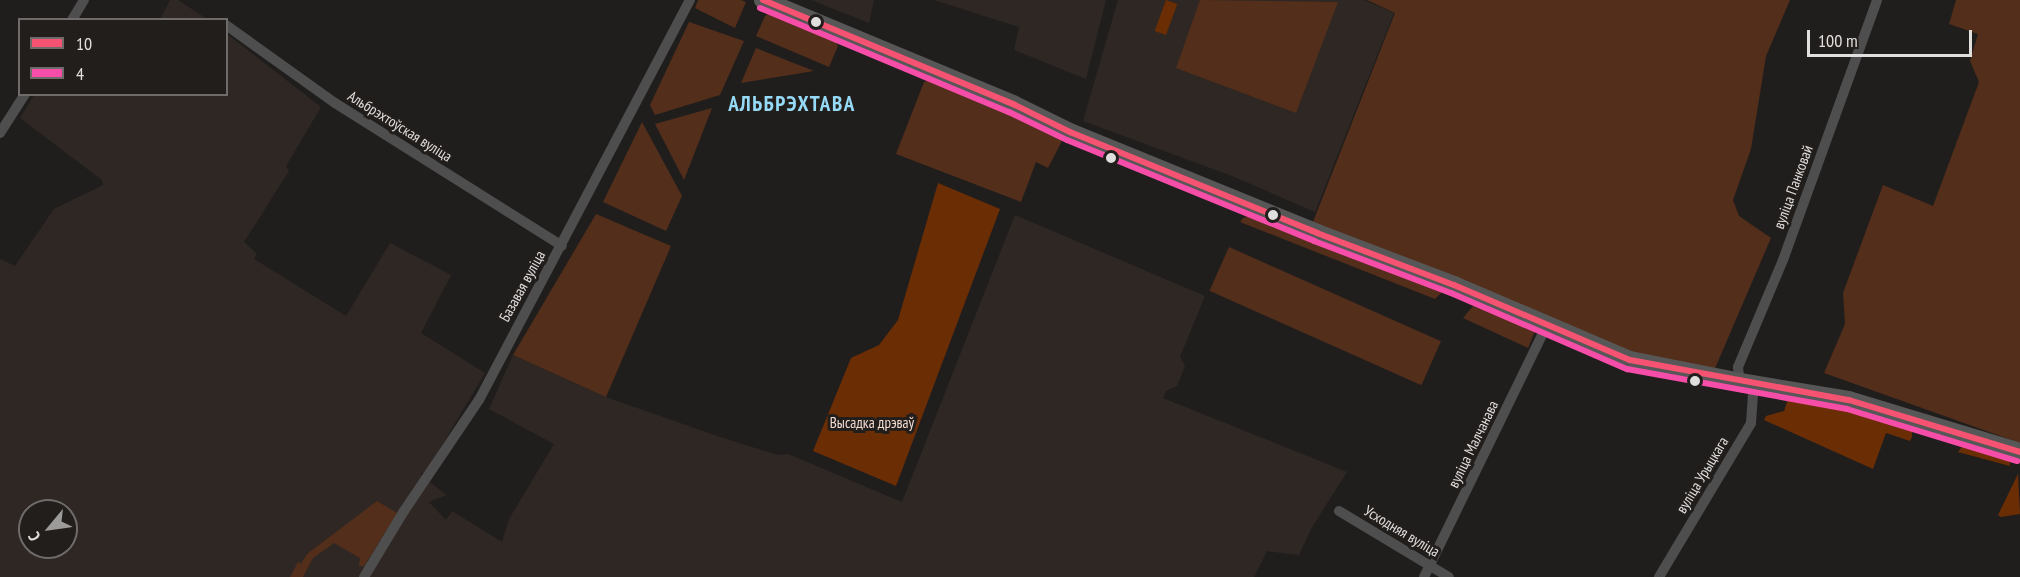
<!DOCTYPE html>
<meta charset="utf-8">
<style>
body{margin:0}
#map{position:relative;width:2020px;height:577px;overflow:hidden;background:#201e1d;font-family:"PT Sans Narrow",sans-serif}
div>[style]{position:absolute}
.built>*{inset:0;background:#2f2723}
.green>*{inset:0;background:#532e1a;transform-origin:0 0}
.forest>*{inset:0;background:#6b2d04;transform-origin:0 0}
.minor>*{height:10px;margin:-5px;padding:0 5px;transform-origin:5px;border-radius:5px;background:#4f4e4e}
.primary>*{height:18px;margin:-9px;padding:0 9px;transform-origin:9px;border-radius:9px;background:#585757}
.bus-1>*{height:6px;margin:-3px;padding:0 3px;transform-origin:3px;border-radius:3px;background:#f65372}
.bus-2>*{height:6px;margin:-3px;padding:0 3px;transform-origin:3px;border-radius:3px;background:#f54da8}
.dots>*{width:16px;height:16px;translate:-50% -50%;box-sizing:border-box;border:3px solid #211e1c;border-radius:50%}
span{translate:-50% -50%;white-space:nowrap;text-align:center;line-height:1.15;-webkit-text-stroke:6px #211e1c;paint-order:stroke}
.street-label{font-size:15px;color:#e1dfde}
.park-label{font-size:15px;color:#f3dcd2}
.district-label{font-size:21px;color:#95daf7;font-weight:700;letter-spacing:1.5px}
.legend{position:absolute;left:18px;top:18px;width:210px;height:78px;box-sizing:border-box;background:#211e1c;border:2px solid #6e6b6a;margin:0;padding:8px 10px;list-style:none;font-size:18px;color:#e1dfde}
.legend li{display:flex;align-items:center;gap:12px;height:30px}
.legend b{width:30px;border:2px solid #6e6b6a}
.north{position:absolute;left:18px;top:499px;width:60px;height:60px;box-sizing:border-box;background:#211e1c;border:2px solid #6e6b6a;border-radius:50%;rotate:241deg;font-size:16px;font-weight:700;line-height:24px;text-align:center;color:#e1dfde}
.north::after{content:'';display:block;margin:auto;width:21px;height:27px;background:#9d9b9a;clip-path:polygon(50% 0,100% 100%,50% 72%,0 100%)}
.scale{position:absolute;left:1807px;top:30px;width:165px;height:27px;box-sizing:border-box;border:3px solid #e1dfde;border-top:0;padding-left:8px;font-size:18px;line-height:21px;white-space:nowrap;color:#e1dfde;-webkit-text-stroke:4px #211e1c;paint-order:stroke}
</style>
<div id="map">
<div class="built">
<i style="clip-path:polygon(170px 0,178px 0,207px 19px,160px 19px)"></i>
<i style="clip-path:polygon(811px 0,874px 0,869px 23px)"></i>
<i style="clip-path:polygon(934px 0,1106px 0,1086px 79px,1014px 50px,1019px 27px)"></i>
<i style="clip-path:polygon(1118px 0,1364px 0,1394px 13px,1315px 212px,1232px 176px,1083px 121px)"></i>
<i style="clip-path:polygon(evenodd,227px 34px,321px 107px,286px 166px,289px 171px,244px 242px,257px 254px,254px 259px,346px 316px,390px 243px,451px 275px,421px 333px,485px 373px,426px 472px,420px 474px,446px 495px,429px 502px,446px 520px,452px 511px,502px 542px,509px 519px,554px 444px,489px 409px,513px 355px,606px 397px,720px 437px,778px 455px,788px 454px,902px 502px,1015px 215px,1205px 296px,1180px 357px,1185px 366px,1177px 386px,1166px 391px,1163px 398px,1347px 472px,1312px 527px,1299px 555px,1267px 551px,1254px 577px,0 577px,0 259px,15px 266px,54px 209px,103px 185px,102px 180px,20px 118px,34px 95px,226px 94px,227px 34px,30px 511px,66px 511px,66px 547px,30px 547px,30px 511px)"></i>
</div>
<div class="green">
<i style="clip-path:polygon(698px 0,741px 0,746px 2px,735px 28px,695px 8px)"></i>
<i style="clip-path:polygon(1200px 0,1338px 2px,1296px 113px,1176px 68px)"></i>
<i style="clip-path:polygon(1367px 0,1790px 0,1766px 56px,1751px 149px,1733px 200px,1739px 216px,1771px 238px,1713px 373px,1652px 361px,1311px 227px,1395px 13px)"></i>
<i style="clip-path:polygon(1956px 0,2020px 0,2020px 443px,1824px 373px,1845px 324px,1843px 293px,1883px 185px,1933px 206px,1979px 82px,1970px 61px,1978px 34px,1949px 24px)"></i>
<i style="clip-path:polygon(770px 13px,835px 41px,838px 46px,829px 67px,756px 36px,765px 16px)"></i>
<i style="clip-path:polygon(689px 22px,744px 41px,720px 95px,655px 115px,650px 105px)"></i>
<i style="clip-path:polygon(756px 48px,814px 71px,741px 83px)"></i>
<i style="clip-path:polygon(931px 79px,1064px 137px,1048px 168px,1036px 162px,1021px 202px,896px 154px,924px 82px)"></i>
<i style="clip-path:polygon(712px 108px,684px 180px,655px 124px)"></i>
<i style="clip-path:polygon(642px 122px,682px 196px,666px 231px,603px 202px)"></i>
<i style="clip-path:polygon(596px 214px,671px 246px,606px 397px,513px 355px)"></i>
<i style="clip-path:polygon(1252px 215px,1441px 290px,1441px 293px,1435px 299px,1240px 222px,1243px 218px)"></i>
<i style="left:1229px;top:247px;width:232px;height:48px;rotate:24deg"></i>
<i style="clip-path:polygon(1473px 306px,1535px 331px,1528px 348px,1463px 318px)"></i>
<i style="clip-path:polygon(377px 501px,397px 513px,364px 566px,359px 566px,360px 558px,334px 543px,313px 558px,303px 577px,290px 577px,298px 562px,301px 564px,307px 554px)"></i>
</div>
<div class="forest">
<i style="left:1166px;top:0;width:12px;height:33px;rotate:20deg"></i>
<i style="clip-path:polygon(938px 183px,1000px 209px,896px 486px,813px 451px,851px 358px,879px 345px,898px 320px)"></i>
<i style="clip-path:polygon(1788px 399px,1838px 406px,1907px 426px,1912px 430px,1912px 437px,1910px 441px,1886px 433px,1873px 469px,1764px 420px,1766px 416px,1784px 411px)"></i>
<i style="clip-path:polygon(1964px 444px,2009px 457px,2010px 466px,1958px 452px)"></i>
<i style="clip-path:polygon(2018px 474px,2020px 514px,2001px 517px,1998px 515px)"></i>
</div>
<div class="minor">
<i style="left:72px;top:20px;width:23px;rotate:-59deg"></i>
<i style="left:226px;top:25px;width:134px;rotate:35.6deg"></i>
<i style="left:335px;top:103px;width:268px;rotate:32.2deg"></i>
<i style="left:0;top:133px;width:46px;rotate:-57.3deg"></i>
<i style="left:1740px;top:382px;width:15px;rotate:-98deg"></i>
<i style="left:1738px;top:367px;width:116px;rotate:-67.2deg"></i>
<i style="left:1783px;top:260px;width:276px;rotate:-70.1deg"></i>
<i style="left:1339px;top:511px;width:128px;rotate:31deg"></i>
<i style="left:364px;top:577px;width:77px;rotate:-58.8deg"></i>
<i style="left:404px;top:511px;width:134px;rotate:-56deg"></i>
<i style="left:479px;top:400px;width:452px;rotate:-62.2deg"></i>
<i style="left:1424px;top:577px;width:283px;rotate:-64deg"></i>
<i style="left:1659px;top:577px;width:179px;rotate:-59.1deg"></i>
<i style="left:1751px;top:423px;width:39px;rotate:-86deg"></i>
</div>
<div class="primary">
<i style="left:763px;top:0;width:271px;rotate:22.6deg"></i>
<i style="left:1013px;top:104px;width:64px;rotate:26.2deg"></i>
<i style="left:1070px;top:132px;width:267px;rotate:22.2deg"></i>
<i style="left:1317px;top:233px;width:147px;rotate:20.8deg"></i>
<i style="left:1454px;top:285px;width:191px;rotate:23.1deg"></i>
<i style="left:1630px;top:360px;width:112px;rotate:11.3deg"></i>
<i style="left:1740px;top:382px;width:110px;rotate:9.4deg"></i>
<i style="left:1849px;top:400px;width:179px;rotate:16.9deg"></i>
</div>
<div class="bus-1">
<i style="left:763px;top:0;width:271px;rotate:22.6deg"></i>
<i style="left:1013px;top:104px;width:64px;rotate:26.2deg"></i>
<i style="left:1070px;top:132px;width:267px;rotate:22.2deg"></i>
<i style="left:1317px;top:233px;width:147px;rotate:20.8deg"></i>
<i style="left:1454px;top:285px;width:191px;rotate:23.1deg"></i>
<i style="left:1630px;top:360px;width:223px;rotate:10.4deg"></i>
<i style="left:1849px;top:400px;width:179px;rotate:16.9deg"></i>
</div>
<div class="bus-2">
<i style="left:760px;top:8px;width:270px;rotate:22.7deg"></i>
<i style="left:1009px;top:112px;width:64px;rotate:25.8deg"></i>
<i style="left:1067px;top:140px;width:267px;rotate:22.2deg"></i>
<i style="left:1314px;top:241px;width:147px;rotate:20.8deg"></i>
<i style="left:1451px;top:293px;width:192px;rotate:23.4deg"></i>
<i style="left:1627px;top:369px;width:224px;rotate:10.3deg"></i>
<i style="left:1847px;top:409px;width:178px;rotate:17deg"></i>
</div>
<div class="dots">
<i style="left:816px;top:22px;background:#e1dfde"></i>
<i style="left:1111px;top:158px;background:#e1dfde"></i>
<i style="left:1273px;top:215px;background:#e1dfde"></i>
<i style="left:1695px;top:381px;background:#e1dfde"></i>
</div>
<div class="street-label">
<span style="left:400px;top:126px;rotate:32deg">Альбрэхтоўская вуліца</span>
<span style="left:1793px;top:187px;rotate:-70deg">вуліца Панковай</span>
<span style="left:522px;top:286px;rotate:-61deg">Базавая вуліца</span>
<span style="left:1473px;top:444px;rotate:-64deg">вуліца Малчанава</span>
<span style="left:1702px;top:475px;rotate:-59deg">вуліца Урыцкага</span>
<span style="left:1402px;top:531px;rotate:31deg">Усходняя вуліца</span>
</div>
<div class="park-label">
<span style="left:872px;top:423px">Высадка дрэваў</span>
</div>
<div class="district-label">
<span style="left:792px;top:104px">АЛЬБРЭХТАВА</span>
</div>
<ul class="legend">
<li><b style="height:8px;background:#f65372"></b>10</li>
<li><b style="height:8px;background:#f54da8"></b>4</li>
</ul>
<div class="north">С</div>
<div class="scale">100 m</div>
</div>
